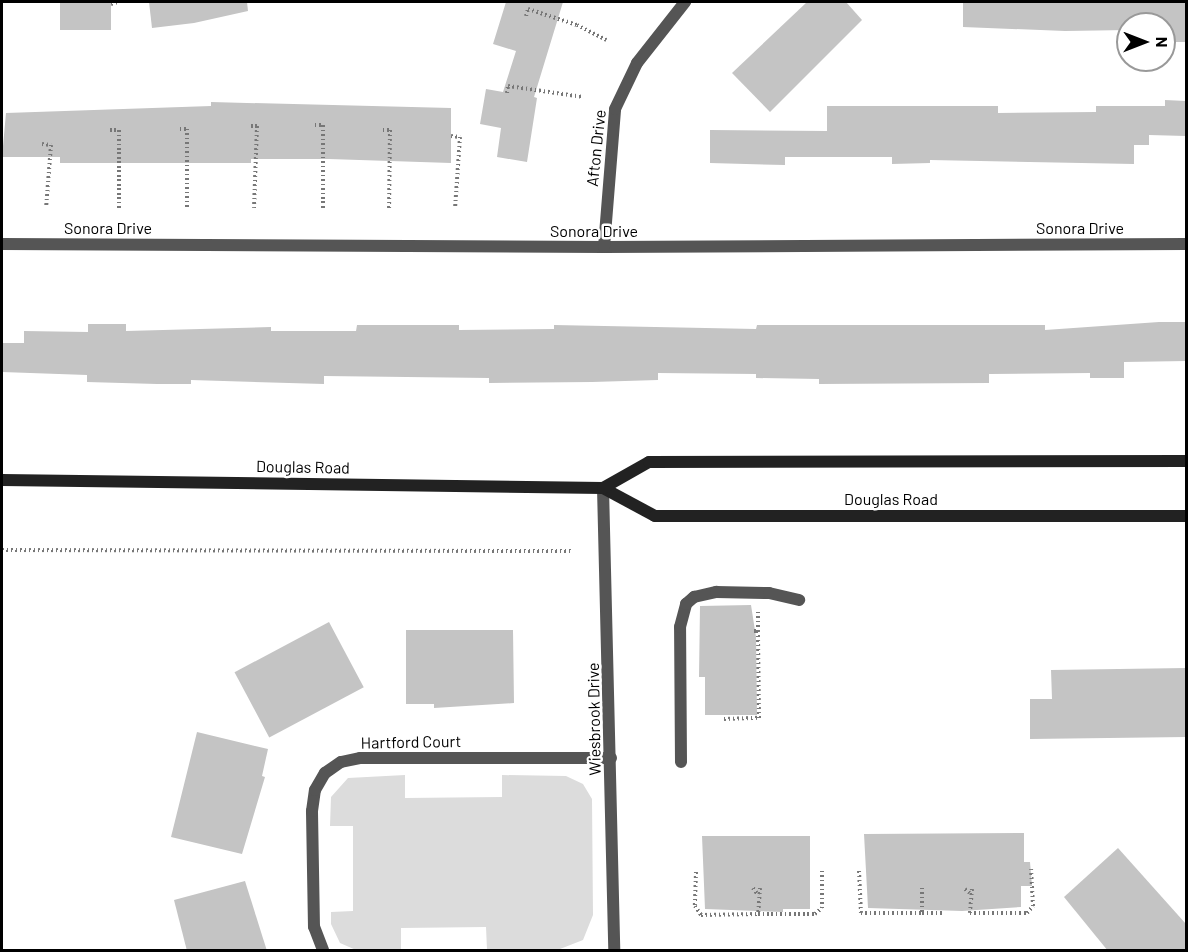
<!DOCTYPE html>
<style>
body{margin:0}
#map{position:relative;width:1188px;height:952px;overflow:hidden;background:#fff;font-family:Barlow,sans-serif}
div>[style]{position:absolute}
.green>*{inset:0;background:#dcdcdc}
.building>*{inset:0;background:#c4c4c4;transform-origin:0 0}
.path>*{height:4px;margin-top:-2px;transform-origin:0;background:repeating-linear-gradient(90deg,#777 0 1.5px,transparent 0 4.5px)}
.lane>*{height:12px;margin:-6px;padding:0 6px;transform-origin:6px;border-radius:6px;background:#555}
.street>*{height:12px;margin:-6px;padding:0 6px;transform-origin:6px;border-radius:6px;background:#555}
.secondary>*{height:12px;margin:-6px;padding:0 6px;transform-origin:6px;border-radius:6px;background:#222}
span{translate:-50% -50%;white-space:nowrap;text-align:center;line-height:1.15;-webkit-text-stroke:5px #fff;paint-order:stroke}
.street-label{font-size:16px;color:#000}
.frame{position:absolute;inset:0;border:3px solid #000;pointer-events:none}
.north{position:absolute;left:1116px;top:12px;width:60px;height:60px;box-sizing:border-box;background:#fff;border:2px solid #999;border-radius:50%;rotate:90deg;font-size:16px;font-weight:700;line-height:24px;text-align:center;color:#000}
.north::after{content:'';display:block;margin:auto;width:21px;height:27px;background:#000;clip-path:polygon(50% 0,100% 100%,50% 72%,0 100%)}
</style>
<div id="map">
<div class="green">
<i style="clip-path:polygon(405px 775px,405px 798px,502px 797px,502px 775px,566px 776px,583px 784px,592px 799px,593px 915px,583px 940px,560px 949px,487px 950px,486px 927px,401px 928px,401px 950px,356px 950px,340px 943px,331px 924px,331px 912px,353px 911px,353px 826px,330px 826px,331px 797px,348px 778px)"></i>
</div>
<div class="building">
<i style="left:60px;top:2px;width:51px;height:28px"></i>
<i style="clip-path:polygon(149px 2px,247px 2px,248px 11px,194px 23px,152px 28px)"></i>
<i style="clip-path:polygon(506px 2px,563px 2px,534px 97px,537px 98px,527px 162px,497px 157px,501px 128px,480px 124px,486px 89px,503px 92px,516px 51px,493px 44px)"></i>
<i style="clip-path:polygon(807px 2px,846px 2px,862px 20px,770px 112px,732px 73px)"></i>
<i style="clip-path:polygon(963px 2px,1186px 2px,1186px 42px,1164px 42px,1164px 24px,1128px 24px,1128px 30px,1065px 31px,963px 27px)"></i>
<i style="clip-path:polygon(1165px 100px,1186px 101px,1186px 136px,1149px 135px,1149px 145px,1134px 145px,1134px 164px,930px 160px,930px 163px,892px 164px,892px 157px,785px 157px,785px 165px,710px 163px,710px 130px,827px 131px,827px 106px,998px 106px,998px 113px,1096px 112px,1096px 106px,1165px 106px)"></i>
<i style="clip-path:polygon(211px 102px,451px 108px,451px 163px,329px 159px,251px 159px,251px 163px,60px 163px,60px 157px,2px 157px,6px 113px,211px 106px)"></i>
<i style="clip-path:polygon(1159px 322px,1186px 322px,1186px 361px,1124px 362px,1124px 378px,1090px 378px,1090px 373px,989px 374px,989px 383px,819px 384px,819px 379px,756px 378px,756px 374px,658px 373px,658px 380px,592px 382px,489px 383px,489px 378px,324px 376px,324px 384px,191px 380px,191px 384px,157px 384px,87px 382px,87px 375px,2px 372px,2px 343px,24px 343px,24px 331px,88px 332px,88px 324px,126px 324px,126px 331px,271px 327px,271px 331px,356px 331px,357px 325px,459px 325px,459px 330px,554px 329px,554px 325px,756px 329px,757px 325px,1045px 325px,1045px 330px)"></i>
<i style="clip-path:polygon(751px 605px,756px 637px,757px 715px,705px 715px,705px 677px,699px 677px,700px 606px)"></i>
<i style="left:329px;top:622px;width:74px;height:107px;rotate:62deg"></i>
<i style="clip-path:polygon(406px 630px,513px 630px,514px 703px,434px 708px,434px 704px,406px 704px)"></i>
<i style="clip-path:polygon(1186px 668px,1186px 737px,1030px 739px,1030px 699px,1052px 699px,1051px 670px)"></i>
<i style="clip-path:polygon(197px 732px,268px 749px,262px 776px,265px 777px,242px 854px,171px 837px)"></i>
<i style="clip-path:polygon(1024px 833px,1024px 862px,1030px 862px,1032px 886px,1021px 886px,1021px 907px,962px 911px,868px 908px,864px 834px)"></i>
<i style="clip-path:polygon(702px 836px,810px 836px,810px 909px,783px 909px,783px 912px,705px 909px)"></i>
<i style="clip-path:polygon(1118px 848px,1186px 924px,1186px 951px,1108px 951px,1064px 897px)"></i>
<i style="clip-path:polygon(245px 881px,267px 951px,187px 951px,174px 900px)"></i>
</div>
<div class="path">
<i style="left:52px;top:2px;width:4px;rotate:90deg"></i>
<i style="left:111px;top:4px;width:7px;rotate:-16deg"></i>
<i style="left:526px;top:16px;width:7px;rotate:-74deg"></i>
<i style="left:528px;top:9px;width:52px;rotate:18.1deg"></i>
<i style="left:577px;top:25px;width:33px;rotate:27deg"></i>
<i style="left:507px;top:93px;width:7px;rotate:-82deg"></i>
<i style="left:508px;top:86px;width:76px;rotate:8.3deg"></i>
<i style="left:315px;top:125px;width:8px"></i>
<i style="left:323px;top:125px;width:83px;rotate:90deg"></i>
<i style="left:251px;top:126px;width:6px"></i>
<i style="left:257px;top:126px;width:82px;rotate:92.1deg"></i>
<i style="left:180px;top:129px;width:7px"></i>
<i style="left:187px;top:129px;width:79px;rotate:90deg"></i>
<i style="left:110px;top:130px;width:9px"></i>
<i style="left:119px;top:130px;width:79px;rotate:90deg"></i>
<i style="left:383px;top:130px;width:7px"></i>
<i style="left:390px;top:130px;width:78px;rotate:90.7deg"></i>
<i style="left:451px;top:136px;width:9px;rotate:6deg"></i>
<i style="left:460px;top:137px;width:71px;rotate:94deg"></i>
<i style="left:42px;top:144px;width:9px;rotate:6deg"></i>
<i style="left:51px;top:145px;width:63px;rotate:94.5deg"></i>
<i style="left:2px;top:550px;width:569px;rotate:0.1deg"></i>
<i style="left:754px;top:631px;width:4px"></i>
<i style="left:758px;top:631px;width:19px;rotate:-90deg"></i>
<i style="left:724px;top:719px;width:35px;rotate:-2deg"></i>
<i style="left:759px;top:718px;width:87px;rotate:-90.7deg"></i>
<i style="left:859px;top:871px;width:42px;rotate:87.3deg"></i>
<i style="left:861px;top:913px;width:61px"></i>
<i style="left:696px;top:872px;width:34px;rotate:92deg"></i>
<i style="left:695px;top:906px;width:11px;rotate:56deg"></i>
<i style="left:701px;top:915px;width:57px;rotate:-1deg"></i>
<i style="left:753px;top:888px;width:9px;rotate:54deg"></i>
<i style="left:760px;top:888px;width:26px;rotate:94deg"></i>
<i style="left:758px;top:914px;width:57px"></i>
<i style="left:815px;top:914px;width:9px;rotate:-41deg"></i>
<i style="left:822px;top:908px;width:37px;rotate:-90deg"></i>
<i style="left:922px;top:888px;width:25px;rotate:90deg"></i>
<i style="left:922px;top:913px;width:22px"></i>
<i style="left:965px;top:889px;width:6px;rotate:39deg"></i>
<i style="left:972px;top:889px;width:24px;rotate:95deg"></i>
<i style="left:970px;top:913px;width:57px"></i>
<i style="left:1027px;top:913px;width:9px;rotate:-49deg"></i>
<i style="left:1033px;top:906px;width:37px;rotate:-93deg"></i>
</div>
<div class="lane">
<i style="left:681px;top:762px;width:135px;rotate:-90.4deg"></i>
<i style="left:680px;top:627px;width:24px;rotate:-75deg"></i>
<i style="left:686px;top:604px;width:11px;rotate:-41deg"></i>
<i style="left:694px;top:597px;width:23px;rotate:-13deg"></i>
<i style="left:716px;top:592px;width:53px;rotate:1.1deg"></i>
<i style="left:769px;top:593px;width:31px;rotate:13deg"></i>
</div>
<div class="street">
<i style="left:2px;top:244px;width:602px;rotate:0.29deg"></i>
<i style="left:604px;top:247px;width:582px;rotate:-0.3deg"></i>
<i style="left:604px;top:247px;width:138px;rotate:-85.4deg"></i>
<i style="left:615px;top:109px;width:51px;rotate:-64.4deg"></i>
<i style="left:637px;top:63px;width:78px;rotate:-51.8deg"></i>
<i style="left:603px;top:488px;width:462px;rotate:88.6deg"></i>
<i style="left:323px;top:950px;width:25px;rotate:-111deg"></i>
<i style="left:314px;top:927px;width:116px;rotate:-91deg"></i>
<i style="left:312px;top:811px;width:21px;rotate:-82deg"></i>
<i style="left:315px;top:790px;width:20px;rotate:-60deg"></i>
<i style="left:325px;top:773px;width:19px;rotate:-35deg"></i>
<i style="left:341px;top:762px;width:19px;rotate:-12deg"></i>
<i style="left:360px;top:758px;width:251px"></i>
</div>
<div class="secondary">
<i style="left:2px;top:480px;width:601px;rotate:0.76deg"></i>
<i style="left:603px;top:488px;width:59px;rotate:28.3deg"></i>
<i style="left:655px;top:516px;width:531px"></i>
<i style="left:603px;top:488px;width:53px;rotate:-29.5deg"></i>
<i style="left:649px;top:462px;width:537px;rotate:-0.11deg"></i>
</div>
<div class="street-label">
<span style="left:596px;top:148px;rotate:-84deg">Afton Drive</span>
<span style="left:108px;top:228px">Sonora Drive</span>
<span style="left:1080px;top:228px">Sonora Drive</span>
<span style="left:594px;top:231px">Sonora Drive</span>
<span style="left:303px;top:467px;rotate:1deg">Douglas Road</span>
<span style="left:891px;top:499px">Douglas Road</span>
<span style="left:594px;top:719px;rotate:-91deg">Wiesbrook Drive</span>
<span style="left:411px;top:742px;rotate:-1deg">Hartford Court</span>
</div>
<div class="frame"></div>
<div class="north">N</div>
</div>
